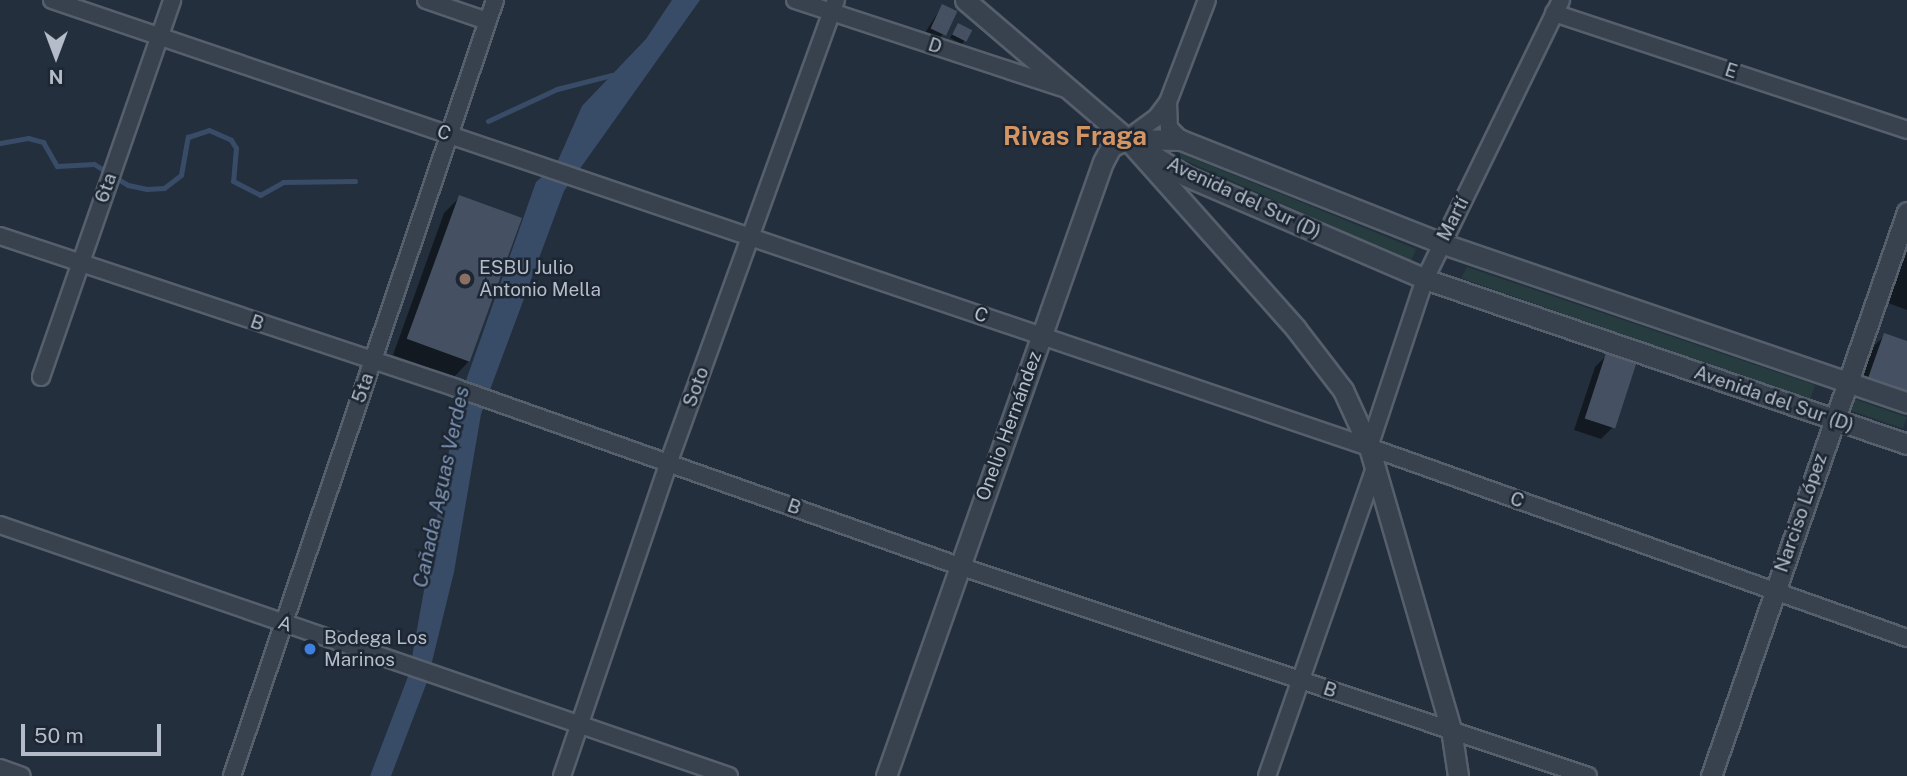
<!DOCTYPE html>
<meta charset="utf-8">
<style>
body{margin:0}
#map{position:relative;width:1907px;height:776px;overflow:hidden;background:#242f3e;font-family:"Public Sans",sans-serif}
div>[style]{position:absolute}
.green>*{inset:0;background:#263c3f;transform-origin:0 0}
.water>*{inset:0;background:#394c67}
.shadow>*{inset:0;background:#0007}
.stream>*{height:5px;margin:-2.5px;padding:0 2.5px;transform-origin:2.5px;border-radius:2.5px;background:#394c67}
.building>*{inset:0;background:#455162;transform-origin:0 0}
.roads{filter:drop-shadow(2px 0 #565f6c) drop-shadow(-2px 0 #565f6c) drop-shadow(0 2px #565f6c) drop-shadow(0 -2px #565f6c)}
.minor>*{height:16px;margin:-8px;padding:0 8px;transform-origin:8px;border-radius:8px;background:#38414e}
.tertiary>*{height:19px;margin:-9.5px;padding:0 9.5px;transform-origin:9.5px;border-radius:9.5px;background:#38414e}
.dots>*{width:19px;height:19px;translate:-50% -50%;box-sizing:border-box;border:4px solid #1d2633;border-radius:50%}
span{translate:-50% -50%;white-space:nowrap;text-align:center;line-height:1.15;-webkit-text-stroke:5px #1d2633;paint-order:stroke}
.street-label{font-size:19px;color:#b4bcc9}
.poi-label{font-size:19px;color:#b4bcc9}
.left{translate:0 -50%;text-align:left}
.water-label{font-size:21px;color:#7c92b1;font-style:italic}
.district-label{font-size:26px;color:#d59563;font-weight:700}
.north{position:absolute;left:21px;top:21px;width:70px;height:70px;-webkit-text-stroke:5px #1d2633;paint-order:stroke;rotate:180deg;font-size:19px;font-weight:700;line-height:28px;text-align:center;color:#b4bcc9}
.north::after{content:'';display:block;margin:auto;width:24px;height:32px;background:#b4bcc9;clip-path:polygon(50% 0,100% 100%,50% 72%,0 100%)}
.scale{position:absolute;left:21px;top:724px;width:140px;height:32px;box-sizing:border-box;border:4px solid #b4bcc9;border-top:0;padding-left:9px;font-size:21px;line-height:24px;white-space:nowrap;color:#b4bcc9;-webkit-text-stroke:5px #1d2633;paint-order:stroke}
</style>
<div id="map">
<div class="green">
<i style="clip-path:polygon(1180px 153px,1416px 249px,1411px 261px,1180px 158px)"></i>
<i style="clip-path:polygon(1467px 267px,1815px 385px,1810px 400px,1461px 278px)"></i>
<i style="left:1854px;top:399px;width:56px;height:12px;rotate:19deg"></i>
</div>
<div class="water">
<i style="clip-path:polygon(672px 0,700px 0,564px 191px,481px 414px,454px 572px,427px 682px,391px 776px,370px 776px,409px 674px,457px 406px,536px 182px,556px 165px,582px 106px,646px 39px)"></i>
</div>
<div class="shadow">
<i style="clip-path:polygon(942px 6px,943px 34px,936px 42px,923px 36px)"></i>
<i style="clip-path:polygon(958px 25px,965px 40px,962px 44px,950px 38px)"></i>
<i style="clip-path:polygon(460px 197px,469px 361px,454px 377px,393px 355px,444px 213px)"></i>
<i style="clip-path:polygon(1907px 251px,1907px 310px,1888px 303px)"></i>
<i style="clip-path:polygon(1885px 335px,1907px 343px,1907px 364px,1856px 393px,1873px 347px)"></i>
<i style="clip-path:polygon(1607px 355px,1613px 427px,1601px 439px,1574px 430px,1595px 367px)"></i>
</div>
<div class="stream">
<i style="left:488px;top:121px;width:76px;rotate:-24.9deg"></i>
<i style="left:557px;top:89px;width:57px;rotate:-14.3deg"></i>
<i style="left:0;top:143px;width:28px;rotate:-10deg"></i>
<i style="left:28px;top:138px;width:16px;rotate:15deg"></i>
<i style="left:43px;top:142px;width:28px;rotate:60deg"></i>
<i style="left:57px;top:166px;width:37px;rotate:-3deg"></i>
<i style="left:94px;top:164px;width:40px;rotate:32deg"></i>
<i style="left:128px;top:185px;width:19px;rotate:12deg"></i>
<i style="left:147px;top:189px;width:17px;rotate:-3deg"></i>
<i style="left:164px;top:188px;width:21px;rotate:-37deg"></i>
<i style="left:181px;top:175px;width:39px;rotate:-80deg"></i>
<i style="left:188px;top:137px;width:22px;rotate:-18deg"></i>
<i style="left:209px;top:130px;width:24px;rotate:24deg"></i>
<i style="left:231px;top:140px;width:9px;rotate:58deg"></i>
<i style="left:236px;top:148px;width:33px;rotate:95deg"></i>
<i style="left:233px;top:181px;width:30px;rotate:27deg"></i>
<i style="left:260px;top:195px;width:26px;rotate:-29deg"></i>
<i style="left:283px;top:182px;width:72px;rotate:-0.8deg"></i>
</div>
<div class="building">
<i style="left:942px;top:4px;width:17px;height:27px;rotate:25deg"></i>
<i style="left:958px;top:23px;width:16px;height:13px;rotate:27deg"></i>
<i style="left:459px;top:195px;width:67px;height:153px;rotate:20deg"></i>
<i style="clip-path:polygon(1884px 333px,1907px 341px,1907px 395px,1867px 381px)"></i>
<i style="left:1606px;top:353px;width:32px;height:69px;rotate:18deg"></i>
</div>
<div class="roads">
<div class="minor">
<i style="left:52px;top:0;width:1391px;rotate:18.75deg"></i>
<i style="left:1369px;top:447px;width:571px;rotate:19.55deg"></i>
<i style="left:426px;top:0;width:65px;rotate:19deg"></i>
<i style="left:795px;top:0;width:285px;rotate:18.2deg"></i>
<i style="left:1554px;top:13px;width:372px;rotate:18.3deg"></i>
<i style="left:1168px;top:102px;width:26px;rotate:88deg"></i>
<i style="left:1169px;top:128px;width:17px;rotate:45deg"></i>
<i style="left:1127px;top:139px;width:36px;rotate:-36deg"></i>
<i style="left:1156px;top:118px;width:20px;rotate:-53deg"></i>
<i style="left:1168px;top:102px;width:109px;rotate:-69.1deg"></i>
<i style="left:0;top:236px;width:481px;rotate:18.4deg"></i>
<i style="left:456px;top:388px;width:534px;rotate:19.49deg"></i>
<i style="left:959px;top:566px;width:663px;rotate:18.46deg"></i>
<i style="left:41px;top:377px;width:399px;rotate:-70.8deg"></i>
<i style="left:1369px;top:447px;width:177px;rotate:-71.6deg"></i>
<i style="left:1425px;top:279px;width:310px;rotate:-64deg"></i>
<i style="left:0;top:525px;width:771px;rotate:19deg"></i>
<i style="left:0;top:768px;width:23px;rotate:20deg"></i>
<i style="left:232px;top:776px;width:819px;rotate:-71.28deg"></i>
<i style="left:562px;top:776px;width:330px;rotate:-71.2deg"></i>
<i style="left:668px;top:464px;width:493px;rotate:-70.1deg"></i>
<i style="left:1267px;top:776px;width:326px;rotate:-70.7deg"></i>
</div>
<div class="tertiary">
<i style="left:965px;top:0;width:213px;rotate:40.6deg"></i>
<i style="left:1127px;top:139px;width:254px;rotate:48.3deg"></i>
<i style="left:1296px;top:329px;width:77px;rotate:52.4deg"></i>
<i style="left:1343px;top:390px;width:63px;rotate:65.5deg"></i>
<i style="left:1369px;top:447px;width:294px;rotate:73.8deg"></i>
<i style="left:1451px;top:729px;width:48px;rotate:81.5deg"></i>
<i style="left:1128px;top:139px;width:53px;rotate:1.1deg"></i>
<i style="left:1181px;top:140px;width:280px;rotate:21.6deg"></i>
<i style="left:1441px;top:243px;width:493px;rotate:18.9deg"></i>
<i style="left:1148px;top:152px;width:45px;rotate:32.3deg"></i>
<i style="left:1186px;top:176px;width:260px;rotate:23.3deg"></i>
<i style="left:1425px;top:279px;width:509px;rotate:18.9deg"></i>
<i style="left:886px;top:776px;width:651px;rotate:-70.54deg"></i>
<i style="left:1103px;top:162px;width:17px;rotate:-62deg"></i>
<i style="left:1111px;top:147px;width:18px;rotate:-27deg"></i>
<i style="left:1711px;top:776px;width:597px;rotate:-70.84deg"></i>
</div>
</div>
<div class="dots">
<i style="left:465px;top:279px;background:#8d6e63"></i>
<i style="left:310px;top:649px;background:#3f7fe0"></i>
</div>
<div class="street-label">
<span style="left:935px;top:46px;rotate:18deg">D</span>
<span style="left:1731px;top:71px;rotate:18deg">E</span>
<span style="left:444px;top:133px;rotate:19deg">C</span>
<span style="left:106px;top:188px;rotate:-71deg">6ta</span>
<span style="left:1244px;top:198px;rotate:25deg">Avenida del Sur (D)</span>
<span style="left:1453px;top:219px;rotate:-63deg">Martí</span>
<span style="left:981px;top:315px;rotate:20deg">C</span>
<span style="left:257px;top:323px;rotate:19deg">B</span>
<span style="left:696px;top:387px;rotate:-70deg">Soto</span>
<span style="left:363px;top:388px;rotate:-71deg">5ta</span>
<span style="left:1774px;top:399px;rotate:19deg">Avenida del Sur (D)</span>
<span style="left:1009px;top:426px;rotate:-70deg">Onelio Hernández</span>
<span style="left:1517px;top:500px;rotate:20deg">C</span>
<span style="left:794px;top:507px;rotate:19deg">B</span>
<span style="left:1801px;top:513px;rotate:-71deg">Narciso López</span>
<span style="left:285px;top:624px;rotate:18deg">A</span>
<span style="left:1330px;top:690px;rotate:18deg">B</span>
</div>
<div class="poi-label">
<span class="left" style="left:479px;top:279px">ESBU Julio<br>Antonio Mella</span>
<span class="left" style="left:324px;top:649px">Bodega Los<br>Marinos</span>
</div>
<div class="water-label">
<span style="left:441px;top:487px;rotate:-78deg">Cañada Aguas Verdes</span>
</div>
<div class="district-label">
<span style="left:1075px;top:136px">Rivas Fraga</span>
</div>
<div class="north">N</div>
<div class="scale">50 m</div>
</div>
